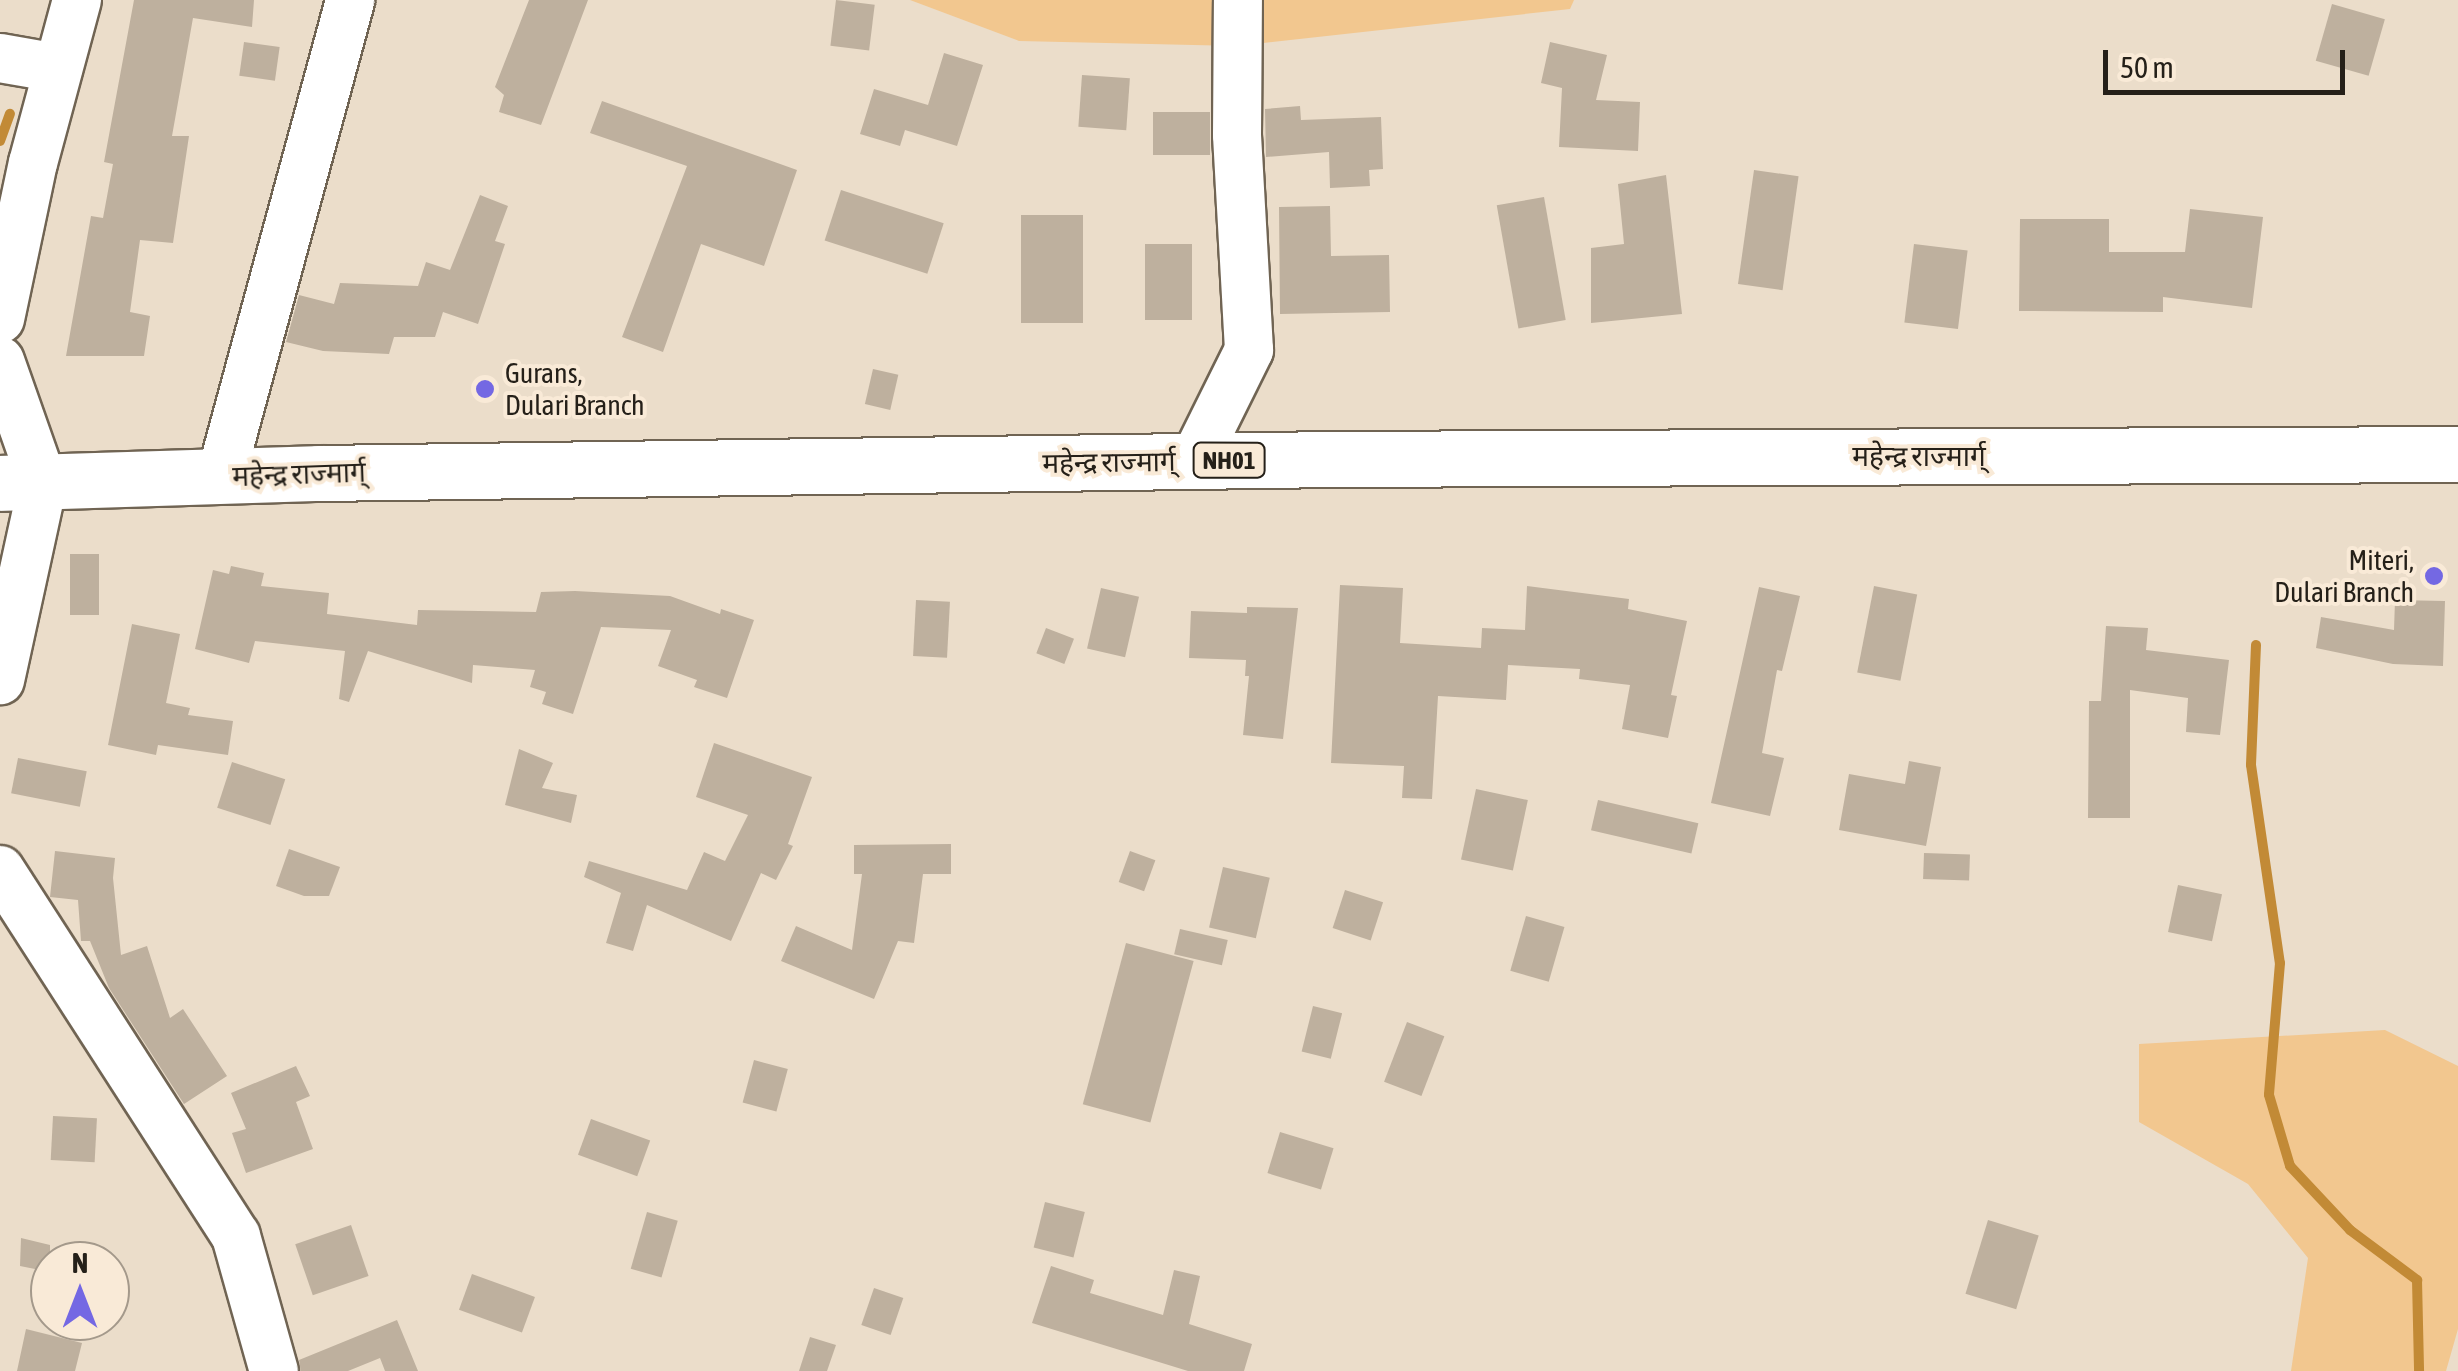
<!DOCTYPE html>
<meta charset="utf-8">
<style>
body{margin:0}
#map{position:relative;width:2458px;height:1371px;overflow:hidden;background:#ebddca;font-family:"Asap Condensed","Noto Sans Devanagari",sans-serif}
div>[style]{position:absolute}
.green>*{inset:0;background:#f2c78f}
.stream>*{height:10px;margin:-5px;padding:0 5px;transform-origin:5px;border-radius:5px;background:#c28a36}
.building>*{inset:0;background:#beb09e;transform-origin:0 0}
.roads{filter:drop-shadow(2px 0 #706453) drop-shadow(-2px 0 #706453) drop-shadow(0 2px #706453) drop-shadow(0 -2px #706453)}
.minor>*{height:48px;margin:-24px;padding:0 24px;transform-origin:24px;border-radius:24px;background:#fff}
.highway>*{height:55px;margin:-27.5px;padding:0 27.5px;transform-origin:27.5px;border-radius:27.5px;background:#fff}
.dots>*{width:28px;height:28px;translate:-50% -50%;box-sizing:border-box;border:5px solid #f9ead7;border-radius:50%}
span{translate:-50% -50%;white-space:nowrap;text-align:center;line-height:1.15;-webkit-text-stroke:8px #f9ead7;paint-order:stroke}
.shield-label span{padding:2px 8px;background:#f9ead7;border:2px solid;border-radius:8px;-webkit-text-stroke-width:0}
.shield-label{font-size:25px;color:#252019;font-weight:700}
.poi-label{font-size:28px;color:#252019}
.left{translate:0 -50%;text-align:left}
.right{translate:-100% -50%;text-align:right}
.street-label{font-size:28px;color:#252019}
.north{position:absolute;left:30px;top:1241px;width:100px;height:100px;box-sizing:border-box;background:#f9ead7;border:2px solid #a4998b;border-radius:50%;rotate:0deg;font-size:28px;font-weight:700;line-height:40px;text-align:center;color:#252019}
.north::after{content:'';display:block;margin:auto;width:35px;height:45px;background:#7468e3;clip-path:polygon(50% 0,100% 100%,50% 72%,0 100%)}
.scale{position:absolute;left:2103px;top:50px;width:242px;height:45px;box-sizing:border-box;border:5px solid #252019;border-top:0;padding-left:12px;font-size:30px;line-height:35px;white-space:nowrap;color:#252019;-webkit-text-stroke:8px #f9ead7;paint-order:stroke}
</style>
<div id="map">
<div class="green">
<i style="clip-path:polygon(910px 0,1574px 0,1570px 9px,1237px 46px,1019px 41px)"></i>
<i style="clip-path:polygon(2385px 1030px,2458px 1066px,2458px 1329px,2446px 1371px,2291px 1371px,2308px 1258px,2248px 1184px,2139px 1122px,2139px 1044px)"></i>
</div>
<div class="stream">
<i style="left:0;top:141px;width:29px;rotate:-70deg"></i>
<i style="left:2256px;top:645px;width:120px;rotate:92.4deg"></i>
<i style="left:2251px;top:765px;width:200px;rotate:81.7deg"></i>
<i style="left:2280px;top:963px;width:132px;rotate:94.8deg"></i>
<i style="left:2269px;top:1095px;width:74px;rotate:73.5deg"></i>
<i style="left:2290px;top:1166px;width:88px;rotate:46.8deg"></i>
<i style="left:2350px;top:1230px;width:84px;rotate:36.7deg"></i>
<i style="left:2417px;top:1280px;width:91px;rotate:88.7deg"></i>
</div>
<div class="building">
<i style="clip-path:polygon(134px 0,254px 0,252px 27px,193px 18px,172px 136px,189px 136px,173px 243px,140px 240px,130px 312px,150px 316px,144px 356px,66px 356px,91px 216px,103px 218px,113px 164px,104px 162px)"></i>
<i style="clip-path:polygon(529px 0,588px 0,541px 125px,499px 112px,504px 95px,495px 87px)"></i>
<i style="left:836px;top:0;width:39px;height:46px;rotate:7deg"></i>
<i style="left:2332px;top:4px;width:55px;height:59px;rotate:16deg"></i>
<i style="left:244px;top:42px;width:36px;height:34px;rotate:8deg"></i>
<i style="clip-path:polygon(1550px 42px,1607px 55px,1596px 100px,1640px 102px,1638px 151px,1559px 147px,1562px 88px,1541px 83px)"></i>
<i style="clip-path:polygon(944px 53px,983px 65px,957px 146px,905px 130px,900px 146px,860px 134px,874px 89px,928px 105px)"></i>
<i style="left:1082px;top:75px;width:48px;height:52px;rotate:4deg"></i>
<i style="clip-path:polygon(602px 101px,797px 170px,764px 266px,701px 244px,663px 352px,622px 337px,687px 166px,590px 133px)"></i>
<i style="clip-path:polygon(1300px 106px,1301px 120px,1381px 117px,1383px 169px,1369px 170px,1370px 186px,1330px 188px,1329px 152px,1266px 157px,1265px 109px)"></i>
<i style="left:1153px;top:112px;width:57px;height:43px"></i>
<i style="left:1754px;top:170px;width:45px;height:115px;rotate:8deg"></i>
<i style="clip-path:polygon(1666px 175px,1682px 314px,1591px 323px,1591px 248px,1624px 244px,1618px 184px)"></i>
<i style="left:841px;top:190px;width:108px;height:53px;rotate:18deg"></i>
<i style="clip-path:polygon(480px 195px,508px 206px,495px 241px,505px 244px,478px 324px,443px 312px,435px 337px,394px 337px,389px 354px,323px 351px,286px 342px,299px 295px,334px 304px,340px 283px,418px 286px,426px 262px,450px 270px)"></i>
<i style="left:1544px;top:197px;width:125px;height:48px;rotate:80deg"></i>
<i style="clip-path:polygon(1330px 206px,1331px 256px,1389px 255px,1390px 312px,1280px 314px,1279px 207px)"></i>
<i style="clip-path:polygon(2190px 209px,2263px 217px,2252px 308px,2163px 297px,2163px 312px,2019px 311px,2020px 219px,2109px 219px,2109px 252px,2185px 252px)"></i>
<i style="left:1021px;top:215px;width:62px;height:108px"></i>
<i style="left:1145px;top:244px;width:47px;height:76px"></i>
<i style="left:1914px;top:244px;width:54px;height:79px;rotate:7deg"></i>
<i style="left:873px;top:369px;width:26px;height:36px;rotate:13deg"></i>
<i style="left:70px;top:554px;width:29px;height:61px"></i>
<i style="clip-path:polygon(231px 566px,264px 573px,261px 586px,329px 593px,327px 614px,417px 625px,418px 610px,536px 612px,541px 592px,575px 591px,670px 596px,720px 614px,721px 609px,754px 620px,727px 698px,694px 687px,697px 680px,658px 666px,671px 630px,601px 627px,573px 714px,542px 704px,546px 692px,530px 687px,535px 670px,473px 665px,472px 683px,368px 651px,349px 702px,339px 699px,345px 651px,255px 641px,249px 663px,195px 649px,213px 570px,229px 574px)"></i>
<i style="clip-path:polygon(1340px 585px,1403px 588px,1400px 643px,1481px 648px,1482px 628px,1525px 630px,1527px 586px,1629px 599px,1628px 609px,1687px 621px,1671px 695px,1677px 696px,1668px 738px,1622px 729px,1630px 685px,1579px 679px,1580px 669px,1508px 665px,1506px 700px,1438px 696px,1432px 799px,1402px 798px,1404px 766px,1331px 763px)"></i>
<i style="left:1874px;top:586px;width:44px;height:88px;rotate:11deg"></i>
<i style="clip-path:polygon(1759px 587px,1800px 596px,1782px 671px,1777px 670px,1762px 753px,1784px 758px,1770px 816px,1711px 803px)"></i>
<i style="left:1101px;top:588px;width:39px;height:62px;rotate:13deg"></i>
<i style="left:916px;top:600px;width:34px;height:56px;rotate:3deg"></i>
<i style="clip-path:polygon(2395px 600px,2445px 601px,2443px 666px,2393px 664px,2316px 648px,2321px 617px,2394px 630px)"></i>
<i style="clip-path:polygon(1247px 607px,1298px 608px,1283px 739px,1243px 735px,1249px 676px,1245px 676px,1246px 660px,1189px 658px,1191px 611px,1247px 613px)"></i>
<i style="clip-path:polygon(132px 624px,180px 634px,166px 703px,190px 708px,188px 715px,233px 721px,228px 755px,158px 745px,156px 755px,108px 745px)"></i>
<i style="clip-path:polygon(2106px 626px,2148px 628px,2146px 650px,2229px 660px,2220px 735px,2186px 732px,2188px 698px,2130px 690px,2130px 818px,2088px 818px,2089px 701px,2101px 701px)"></i>
<i style="left:1046px;top:628px;width:30px;height:27px;rotate:21deg"></i>
<i style="clip-path:polygon(714px 743px,812px 777px,788px 844px,793px 846px,776px 880px,761px 873px,731px 941px,647px 905px,633px 951px,606px 943px,621px 893px,584px 877px,589px 861px,687px 890px,704px 852px,725px 861px,748px 815px,696px 797px)"></i>
<i style="clip-path:polygon(519px 749px,553px 763px,542px 788px,577px 795px,571px 823px,505px 805px)"></i>
<i style="left:18px;top:758px;width:70px;height:36px;rotate:11deg"></i>
<i style="clip-path:polygon(1909px 761px,1941px 767px,1926px 846px,1839px 830px,1849px 774px,1905px 784px)"></i>
<i style="left:232px;top:762px;width:56px;height:48px;rotate:18deg"></i>
<i style="left:1476px;top:789px;width:53px;height:72px;rotate:12deg"></i>
<i style="left:1598px;top:800px;width:103px;height:31px;rotate:13deg"></i>
<i style="clip-path:polygon(951px 844px,951px 874px,923px 874px,914px 943px,898px 941px,874px 999px,781px 961px,796px 926px,852px 950px,862px 874px,854px 874px,854px 845px)"></i>
<i style="clip-path:polygon(289px 849px,340px 867px,329px 896px,304px 896px,276px 886px)"></i>
<i style="clip-path:polygon(55px 851px,115px 858px,113px 878px,121px 955px,147px 946px,170px 1018px,183px 1009px,227px 1076px,184px 1104px,109px 988px,90px 941px,81px 941px,78px 900px,50px 897px)"></i>
<i style="left:1130px;top:851px;width:27px;height:33px;rotate:20deg"></i>
<i style="left:1924px;top:853px;width:46px;height:26px;rotate:2deg"></i>
<i style="left:1223px;top:867px;width:48px;height:62px;rotate:13deg"></i>
<i style="left:2178px;top:885px;width:45px;height:48px;rotate:12deg"></i>
<i style="left:1345px;top:890px;width:40px;height:40px;rotate:18deg"></i>
<i style="left:1526px;top:916px;width:40px;height:57px;rotate:16deg"></i>
<i style="left:1180px;top:929px;width:49px;height:26px;rotate:13deg"></i>
<i style="left:1126px;top:943px;width:70px;height:167px;rotate:15deg"></i>
<i style="left:1313px;top:1006px;width:30px;height:47px;rotate:14deg"></i>
<i style="left:1407px;top:1022px;width:40px;height:64px;rotate:21deg"></i>
<i style="left:754px;top:1060px;width:35px;height:44px;rotate:15deg"></i>
<i style="clip-path:polygon(296px 1066px,310px 1096px,296px 1102px,313px 1149px,246px 1173px,232px 1133px,246px 1129px,231px 1093px)"></i>
<i style="left:53px;top:1116px;width:44px;height:44px;rotate:3deg"></i>
<i style="left:591px;top:1119px;width:63px;height:38px;rotate:20deg"></i>
<i style="left:1280px;top:1132px;width:56px;height:43px;rotate:17deg"></i>
<i style="left:1045px;top:1202px;width:41px;height:47px;rotate:14deg"></i>
<i style="left:647px;top:1212px;width:32px;height:59px;rotate:16deg"></i>
<i style="left:1988px;top:1220px;width:53px;height:77px;rotate:17deg"></i>
<i style="left:351px;top:1225px;width:54px;height:59px;rotate:71deg"></i>
<i style="clip-path:polygon(21px 1238px,50px 1245px,50px 1272px,20px 1266px)"></i>
<i style="clip-path:polygon(1051px 1266px,1094px 1280px,1090px 1293px,1163px 1315px,1174px 1270px,1200px 1276px,1189px 1324px,1252px 1344px,1244px 1371px,1188px 1371px,1032px 1323px)"></i>
<i style="left:472px;top:1274px;width:67px;height:38px;rotate:20deg"></i>
<i style="left:874px;top:1288px;width:31px;height:39px;rotate:19deg"></i>
<i style="clip-path:polygon(397px 1320px,418px 1371px,385px 1371px,380px 1358px,348px 1371px,301px 1371px,299px 1360px)"></i>
<i style="clip-path:polygon(26px 1329px,82px 1343px,75px 1371px,17px 1371px)"></i>
<i style="clip-path:polygon(810px 1337px,836px 1345px,827px 1371px,799px 1371px)"></i>
</div>
<div class="roads">
<div class="minor">
<i style="left:0;top:58px;width:59px;rotate:9.8deg"></i>
<i style="left:0;top:319px;width:159px;rotate:-78.1deg"></i>
<i style="left:33px;top:163px;width:169px;rotate:-74.9deg"></i>
<i style="left:0;top:361px;width:129px;rotate:70.6deg"></i>
<i style="left:43px;top:483px;width:202px;rotate:102.3deg"></i>
<i style="left:1194px;top:461px;width:124px;rotate:-63.6deg"></i>
<i style="left:1249px;top:350px;width:215px;rotate:-93.2deg"></i>
<i style="left:1237px;top:135px;width:135px;rotate:-89.6deg"></i>
<i style="left:221px;top:476px;width:493px;rotate:-74.8deg"></i>
<i style="left:0;top:870px;width:435px;rotate:57.2deg"></i>
<i style="left:236px;top:1236px;width:140px;rotate:74.3deg"></i>
</div>
<div class="highway">
<i style="left:0;top:483px;width:319px;rotate:-1.8deg"></i>
<i style="left:319px;top:473px;width:1010px;rotate:-0.79deg"></i>
<i style="left:1329px;top:459px;width:1129px;rotate:-0.25deg"></i>
</div>
</div>
<div class="dots">
<i style="left:485px;top:389px;background:#7468e3"></i>
<i style="left:2434px;top:576px;background:#7468e3"></i>
</div>
<div class="shield-label">
<span style="left:1229px;top:460px">NH01</span>
</div>
<div class="poi-label">
<span class="left" style="left:505px;top:389px">Gurans,<br>Dulari Branch</span>
<span class="right" style="left:2414px;top:576px">Miteri,<br>Dulari Branch</span>
</div>
<div class="street-label">
<span style="left:1919px;top:456px">महेन्द्र राज्मार्ग्</span>
<span style="left:1109px;top:462px;rotate:-1deg">महेन्द्र राज्मार्ग्</span>
<span style="left:299px;top:474px;rotate:-2deg">महेन्द्र राज्मार्ग्</span>
</div>
<div class="north">N</div>
<div class="scale">50 m</div>
</div>
